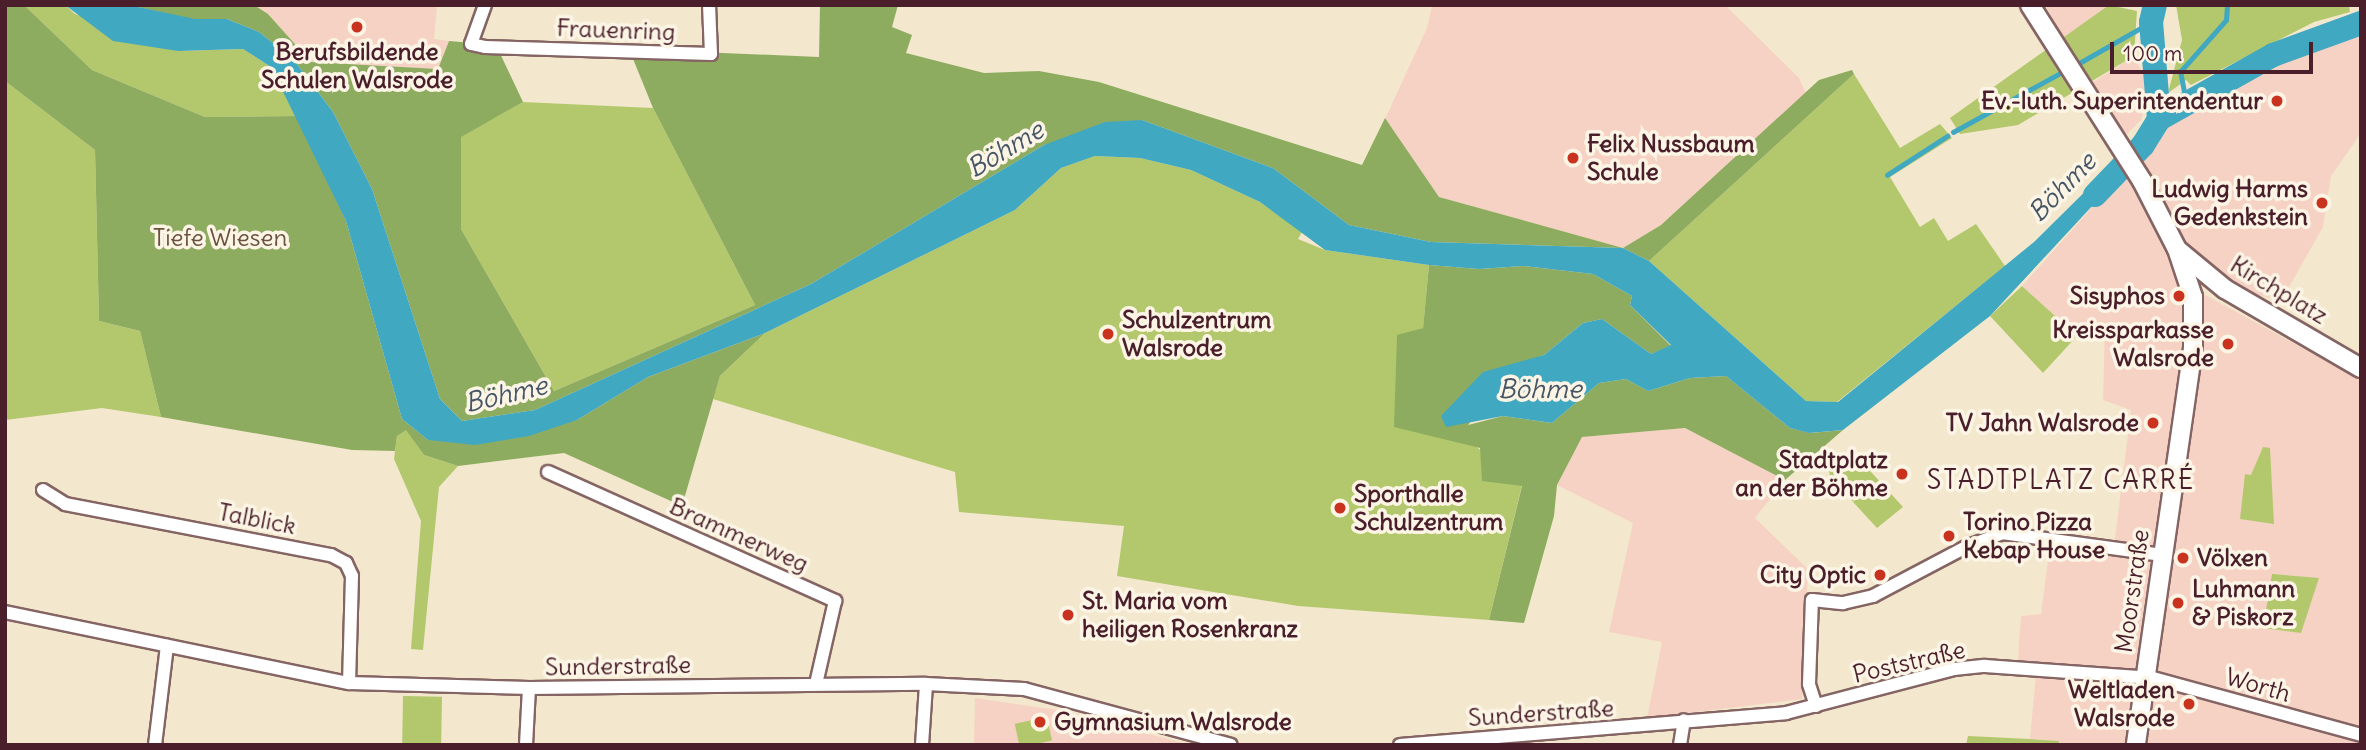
<!DOCTYPE html>
<meta charset="utf-8">
<style>
body{margin:0}
#map{position:relative;width:2366px;height:750px;overflow:hidden;background:#f3e8cd;font-family:Delius,sans-serif}
div>[style]{position:absolute}
.built>*{inset:0;background:#f6d2c4}
.green>*{inset:0;background:#b3c86c;transform-origin:0 0}
.forest>*{inset:0;background:#8eac60}
.water>*{inset:0;background:#41a8c1}
.stream>*{height:4.5px;margin:-2.25px;padding:0 2.25px;transform-origin:2.25px;border-radius:2.25px;background:#41a8c1}
.river>*{height:24px;margin:-12px;padding:0 12px;transform-origin:12px;border-radius:12px;background:#41a8c1}
.roads{filter:drop-shadow(2px 0 #856564) drop-shadow(-2px 0 #856564) drop-shadow(0 2px #856564) drop-shadow(0 -2px #856564)}
.street>*{height:12px;margin:-6px;padding:0 6px;transform-origin:6px;border-radius:6px;background:#fff}
.primary>*{height:18px;margin:-9px;padding:0 9px;transform-origin:9px;border-radius:9px;background:#fff}
.dots>*{width:19px;height:19px;translate:-50% -50%;box-sizing:border-box;border:4px solid #fcf5e5;border-radius:50%}
span{translate:-50% -50%;white-space:nowrap;text-align:center;line-height:1.15;-webkit-text-stroke:7px #fcf5e5;paint-order:stroke}
.street-label{font-size:24px;color:#4a1f2b}
.poi-label{font-size:24px;color:#4a1f2b;font-weight:700}
.right{translate:-100% -50%;text-align:right}
.left{translate:0 -50%;text-align:left}
.park-label{font-size:24px;color:#6a523e}
.water-label{font-size:26px;color:#465667;font-style:italic}
.neighbourhood-label{font-size:26px;color:#4a1f2b;letter-spacing:2px}
.frame{position:absolute;inset:0;border:7px solid #4a1f2b;pointer-events:none}
.scale{position:absolute;left:2110px;top:42px;width:203px;height:32px;box-sizing:border-box;border:4px solid #4a1f2b;border-top:0;padding-left:9px;font-size:21px;line-height:24px;white-space:nowrap;color:#4a1f2b;-webkit-text-stroke:5px #fcf5e5;paint-order:stroke}
</style>
<div id="map">
<div class="built">
<i style="clip-path:polygon(254px 5px,437px 5px,434px 39px,449px 41px,438px 69px,311px 62px,268px 14px)"></i>
<i style="clip-path:polygon(1432px 5px,1725px 5px,1799px 78px,1806px 93px,1661px 225px,1623px 248px,1439px 197px,1385px 119px,1427px 28px)"></i>
<i style="clip-path:polygon(2045px 5px,2109px 5px,2064px 38px)"></i>
<i style="clip-path:polygon(2359px 31px,2361px 133px,2331px 176px,2323px 227px,2281px 301px,2239px 290px,2175px 239px,2142px 160px,2173px 118px,2279px 61px)"></i>
<i style="clip-path:polygon(2134px 56px,2146px 80px,2147px 99px,2141px 120px,2125px 136px,2090px 84px)"></i>
<i style="clip-path:polygon(2121px 175px,2132px 181px,2189px 286px,2361px 380px,2361px 745px,2058px 745px,2058px 741px,2030px 739px,2036px 674px,2017px 674px,2021px 616px,2041px 614px,2050px 545px,2113px 555px,2131px 410px,2103px 400px,2105px 327px,2065px 325px,2022px 286px)"></i>
<i style="clip-path:polygon(1685px 428px,1785px 480px,1755px 518px,1808px 569px,1802px 699px,1647px 718px,1662px 642px,1609px 632px,1633px 523px,1557px 485px,1582px 437px)"></i>
<i style="clip-path:polygon(975px 698px,1064px 711px,1190px 745px,974px 745px)"></i>
</div>
<div class="green">
<i style="clip-path:polygon(24px 5px,65px 5px,75px 14px,178px 51px,243px 49px,271px 67px,298px 116px,205px 117px,92px 70px)"></i>
<i style="clip-path:polygon(2109px 5px,2137px 11px,2134px 56px,2018px 125px,1960px 134px,1950px 118px)"></i>
<i style="clip-path:polygon(2176px 5px,2349px 5px,2350px 12px,2314px 22px,2191px 85px,2186px 80px,2168px 93px,2182px 40px)"></i>
<i style="clip-path:polygon(1854px 74px,1900px 148px,1940px 124px,1952px 138px,1890px 177px,1920px 227px,1934px 218px,1948px 241px,1976px 224px,2005px 266px,1837px 402px,1806px 401px,1649px 261px)"></i>
<i style="clip-path:polygon(5px 81px,95px 150px,99px 321px,140px 331px,161px 417px,102px 408px,5px 420px)"></i>
<i style="clip-path:polygon(523px 102px,653px 108px,755px 305px,554px 391px,461px 229px,461px 136px)"></i>
<i style="clip-path:polygon(1095px 156px,1140px 158px,1191px 170px,1260px 202px,1302px 232px,1298px 239px,1325px 250px,1429px 265px,1423px 328px,1398px 336px,1397px 380px,1522px 485px,1489px 620px,1298px 606px,1117px 576px,1124px 526px,959px 512px,955px 472px,713px 399px,720px 376px,765px 333px,1015px 210px,1061px 168px)"></i>
<i style="clip-path:polygon(2022px 286px,2077px 336px,2043px 373px,1990px 316px)"></i>
<i style="clip-path:polygon(406px 429px,424px 455px,458px 466px,439px 487px,423px 650px,411px 649px,421px 521px,394px 459px,397px 436px)"></i>
<i style="clip-path:polygon(2263px 447px,2270px 448px,2274px 524px,2240px 519px,2245px 474px,2251px 475px)"></i>
<i style="clip-path:polygon(1848px 454px,1861px 461px,1903px 507px,1877px 528px,1830px 477px,1829px 469px)"></i>
<i style="clip-path:polygon(2272px 574px,2319px 578px,2301px 633px,2263px 628px)"></i>
<i style="left:403px;top:696px;width:39px;height:49px;rotate:1deg"></i>
<i style="left:1047px;top:717px;width:24px;height:33px;rotate:78deg"></i>
<i style="clip-path:polygon(1968px 736px,2030px 739px,2059px 741px,2058px 745px,1966px 745px)"></i>
</div>
<div class="forest">
<i style="clip-path:polygon(5px 5px,24px 5px,92px 70px,205px 117px,298px 116px,346px 221px,402px 419px,428px 440px,577px 420px,648px 377px,765px 333px,720px 376px,682px 506px,564px 453px,458px 466px,424px 455px,406px 430px,397px 436px,395px 451px,352px 450px,161px 417px,140px 331px,99px 321px,95px 150px,5px 81px)"></i>
<i style="clip-path:polygon(129px 5px,254px 5px,268px 14px,311px 62px,438px 69px,449px 41px,496px 45px,523px 102px,461px 137px,461px 229px,554px 391px,755px 305px,653px 108px,629px 49px,819px 57px,820px 5px,898px 5px,892px 27px,912px 35px,906px 53px,984px 73px,1039px 71px,1099px 82px,1362px 165px,1385px 118px,1439px 197px,1623px 248px,1661px 225px,1819px 80px,1852px 70px,1854px 74px,1649px 261px,1623px 248px,1431px 242px,1349px 225px,1273px 168px,1142px 120px,1044px 145px,811px 284px,535px 410px,462px 421px,440px 399px,372px 189px,333px 112px,294px 60px,259px 32px,227px 19px,195px 20px)"></i>
<i style="clip-path:polygon(1429px 265px,1479px 269px,1523px 266px,1593px 274px,1632px 296px,1630px 305px,1671px 346px,1651px 354px,1602px 319px,1583px 323px,1544px 355px,1519px 364px,1468px 425px,1503px 416px,1552px 423px,1599px 383px,1626px 379px,1648px 391px,1690px 378px,1726px 376px,1790px 428px,1810px 433px,1843px 430px,1785px 480px,1685px 428px,1582px 437px,1557px 485px,1554px 516px,1524px 623px,1489px 620px,1522px 486px,1482px 481px,1480px 448px,1394px 427px,1397px 335px,1423px 328px)"></i>
</div>
<div class="water">
<i style="clip-path:polygon(65px 5px,129px 5px,195px 19px,227px 19px,259px 32px,294px 60px,333px 112px,372px 189px,440px 399px,462px 421px,535px 410px,811px 284px,1044px 145px,1105px 122px,1142px 120px,1273px 168px,1349px 225px,1431px 242px,1623px 248px,1649px 261px,1806px 401px,1838px 402px,2034px 242px,2114px 163px,2121px 175px,1990px 316px,1843px 430px,1809px 433px,1790px 428px,1726px 376px,1690px 378px,1648px 391px,1626px 379px,1599px 383px,1552px 423px,1503px 416px,1446px 427px,1441px 416px,1483px 372px,1544px 355px,1583px 323px,1602px 319px,1651px 354px,1671px 345px,1630px 305px,1632px 296px,1593px 274px,1523px 266px,1479px 269px,1429px 265px,1325px 250px,1260px 202px,1191px 170px,1140px 158px,1095px 156px,1061px 168px,1015px 210px,765px 333px,648px 377px,577px 420px,529px 436px,475px 445px,428px 440px,402px 419px,346px 221px,271px 67px,243px 49px,178px 51px,113px 41px)"></i>
</div>
<div class="stream">
<i style="left:2074px;top:66px;width:89px;rotate:-29.7deg"></i>
<i style="left:2186px;top:102px;width:31px;rotate:-101deg"></i>
<i style="left:2180px;top:72px;width:69px;rotate:-48.5deg"></i>
<i style="left:2226px;top:20px;width:15px;rotate:-86deg"></i>
<i style="left:1953px;top:132px;width:129px;rotate:-28.8deg"></i>
<i style="left:1887px;top:175px;width:72px;rotate:-33deg"></i>
</div>
<div class="river">
<i style="left:2159px;top:119px;width:131px;rotate:-29.3deg"></i>
<i style="left:2273px;top:55px;width:94px;rotate:-20deg"></i>
<i style="left:2095px;top:195px;width:69px;rotate:-46.2deg"></i>
<i style="left:2143px;top:145px;width:31px;rotate:-58deg"></i>
<i style="left:2159px;top:119px;width:97px;rotate:-94.7deg"></i>
<i style="left:2151px;top:22px;width:17px;rotate:-77deg"></i>
</div>
<div class="roads">
<div class="street">
<i style="left:485px;top:5px;width:41px;rotate:109.7deg"></i>
<i style="left:471px;top:44px;width:14px;rotate:12deg"></i>
<i style="left:485px;top:47px;width:226px;rotate:1.8deg"></i>
<i style="left:711px;top:54px;width:49px;rotate:-92.3deg"></i>
<i style="left:548px;top:472px;width:315px;rotate:24.2deg"></i>
<i style="left:835px;top:601px;width:85px;rotate:102.9deg"></i>
<i style="left:43px;top:490px;width:26px;rotate:32deg"></i>
<i style="left:65px;top:504px;width:271px;rotate:10.9deg"></i>
<i style="left:331px;top:555px;width:17px;rotate:28deg"></i>
<i style="left:346px;top:563px;width:14px;rotate:65deg"></i>
<i style="left:352px;top:576px;width:107px;rotate:91.6deg"></i>
<i style="left:5px;top:612px;width:351px;rotate:11.7deg"></i>
<i style="left:349px;top:683px;width:180px;rotate:1.6deg"></i>
<i style="left:529px;top:688px;width:397px;rotate:-0.6deg"></i>
<i style="left:926px;top:684px;width:98px;rotate:2.9deg"></i>
<i style="left:1024px;top:689px;width:214px;rotate:15.1deg"></i>
<i style="left:1816px;top:706px;width:23px;rotate:-108deg"></i>
<i style="left:1809px;top:684px;width:84px;rotate:-88deg"></i>
<i style="left:1812px;top:600px;width:31px;rotate:6deg"></i>
<i style="left:1843px;top:603px;width:31px;rotate:-13deg"></i>
<i style="left:1873px;top:596px;width:105px;rotate:-27.8deg"></i>
<i style="left:1966px;top:547px;width:39px;rotate:-21deg"></i>
<i style="left:2002px;top:533px;width:162px;rotate:7.8deg"></i>
<i style="left:155px;top:745px;width:100px;rotate:-83.1deg"></i>
<i style="left:526px;top:745px;width:57px;rotate:-87deg"></i>
<i style="left:922px;top:745px;width:61px;rotate:-86.2deg"></i>
<i style="left:1400px;top:745px;width:387px;rotate:-4.7deg"></i>
<i style="left:1786px;top:713px;width:174px;rotate:-14.7deg"></i>
<i style="left:1954px;top:669px;width:31px;rotate:-6deg"></i>
<i style="left:1985px;top:666px;width:168px;rotate:4.1deg"></i>
<i style="left:2153px;top:678px;width:216px;rotate:15.3deg"></i>
<i style="left:1680px;top:745px;width:25px;rotate:-81deg"></i>
</div>
<div class="primary">
<i style="left:2030px;top:5px;width:209px;rotate:57.5deg"></i>
<i style="left:2142px;top:181px;width:76px;rotate:62.8deg"></i>
<i style="left:2177px;top:249px;width:51px;rotate:71.6deg"></i>
<i style="left:2193px;top:297px;width:51px;rotate:90deg"></i>
<i style="left:2193px;top:348px;width:401px;rotate:98.2deg"></i>
<i style="left:2179px;top:251px;width:60px;rotate:39.6deg"></i>
<i style="left:2225px;top:289px;width:157px;rotate:30.2deg"></i>
</div>
</div>
<div class="dots">
<i style="left:357px;top:27px;background:#c8321e"></i>
<i style="left:2277px;top:101px;background:#c8321e"></i>
<i style="left:1573px;top:158px;background:#c8321e"></i>
<i style="left:2322px;top:203px;background:#c8321e"></i>
<i style="left:2179px;top:296px;background:#c8321e"></i>
<i style="left:1108px;top:334px;background:#c8321e"></i>
<i style="left:2228px;top:344px;background:#c8321e"></i>
<i style="left:2153px;top:423px;background:#c8321e"></i>
<i style="left:1902px;top:474px;background:#c8321e"></i>
<i style="left:1340px;top:508px;background:#c8321e"></i>
<i style="left:1949px;top:536px;background:#c8321e"></i>
<i style="left:2183px;top:558px;background:#c8321e"></i>
<i style="left:1880px;top:575px;background:#c8321e"></i>
<i style="left:2178px;top:603px;background:#c8321e"></i>
<i style="left:1068px;top:615px;background:#c8321e"></i>
<i style="left:2189px;top:704px;background:#c8321e"></i>
<i style="left:1040px;top:722px;background:#c8321e"></i>
</div>
<div class="street-label">
<span style="left:616px;top:30px;rotate:2deg">Frauenring</span>
<span style="left:2279px;top:290px;rotate:31deg">Kirchplatz</span>
<span style="left:257px;top:519px;rotate:11deg">Talblick</span>
<span style="left:739px;top:535px;rotate:24deg">Brammerweg</span>
<span style="left:2132px;top:591px;rotate:-82deg">Moorstraße</span>
<span style="left:1909px;top:662px;rotate:-13deg">Poststraße</span>
<span style="left:618px;top:666px;rotate:-1deg">Sunderstraße</span>
<span style="left:2258px;top:685px;rotate:16deg">Worth</span>
<span style="left:1541px;top:713px;rotate:-4deg">Sunderstraße</span>
</div>
<div class="poi-label">
<span style="left:357px;top:66px">Berufsbildende<br>Schulen Walsrode</span>
<span class="right" style="left:2263px;top:101px">Ev.-luth. Superintendentur</span>
<span class="left" style="left:1587px;top:158px">Felix Nussbaum<br>Schule</span>
<span class="right" style="left:2308px;top:203px">Ludwig Harms<br>Gedenkstein</span>
<span class="right" style="left:2165px;top:296px">Sisyphos</span>
<span class="left" style="left:1122px;top:334px">Schulzentrum<br>Walsrode</span>
<span class="right" style="left:2214px;top:344px">Kreissparkasse<br>Walsrode</span>
<span class="right" style="left:2139px;top:423px">TV Jahn Walsrode</span>
<span class="right" style="left:1888px;top:474px">Stadtplatz<br>an der Böhme</span>
<span class="left" style="left:1354px;top:508px">Sporthalle<br>Schulzentrum</span>
<span class="left" style="left:1963px;top:536px">Torino Pizza<br>Kebap House</span>
<span class="left" style="left:2197px;top:558px">Völxen</span>
<span class="right" style="left:1866px;top:575px">City Optic</span>
<span class="left" style="left:2192px;top:603px">Luhmann<br>&amp; Piskorz</span>
<span class="left" style="left:1082px;top:615px">St. Maria vom<br>heiligen Rosenkranz</span>
<span class="right" style="left:2175px;top:704px">Weltladen<br>Walsrode</span>
<span class="left" style="left:1054px;top:722px">Gymnasium Walsrode</span>
</div>
<div class="park-label">
<span style="left:220px;top:238px">Tiefe Wiesen</span>
</div>
<div class="water-label">
<span style="left:1005px;top:149px;rotate:-31deg">Böhme</span>
<span style="left:2062px;top:187px;rotate:-46deg">Böhme</span>
<span style="left:1540px;top:389px">Böhme</span>
<span style="left:506px;top:394px;rotate:-13deg">Böhme</span>
</div>
<div class="neighbourhood-label">
<span style="left:2061px;top:480px">STADTPLATZ CARRÉ</span>
</div>
<div class="frame"></div>
<div class="scale">100 m</div>
</div>
